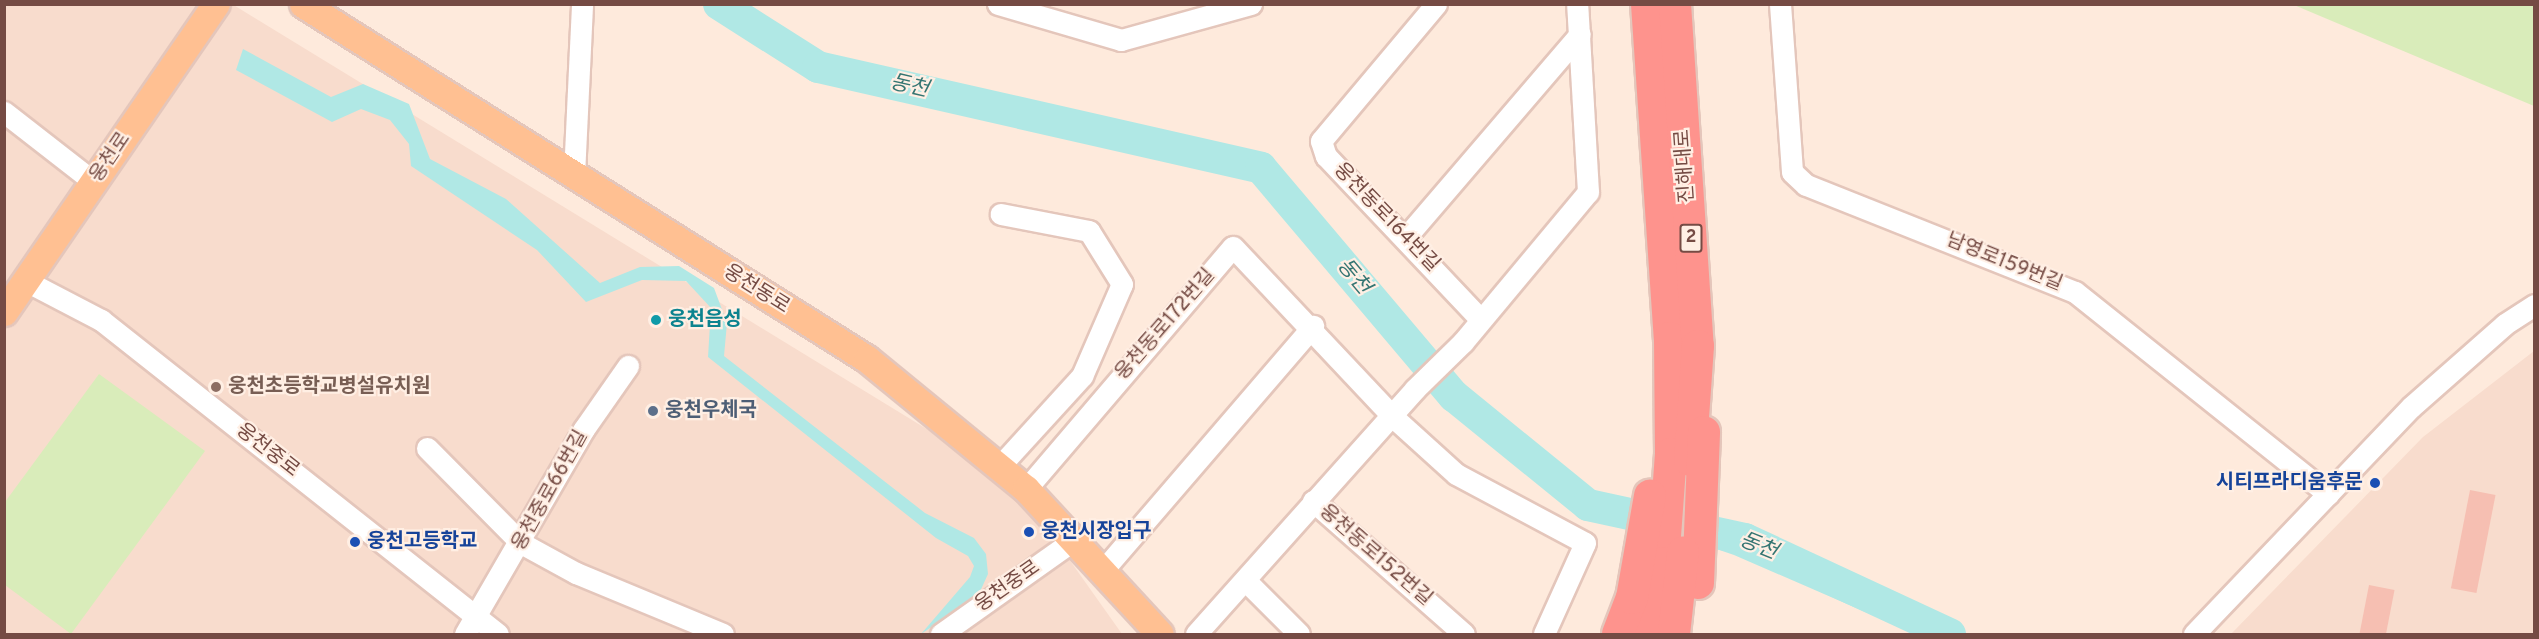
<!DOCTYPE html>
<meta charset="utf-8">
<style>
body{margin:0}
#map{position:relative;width:2539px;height:639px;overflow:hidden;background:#feeadc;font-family:Overpass,"Noto Sans KR",sans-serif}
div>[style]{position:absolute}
.residential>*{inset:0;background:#f8dccd}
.green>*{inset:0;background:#d9ecba}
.water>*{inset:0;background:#b0e8e5}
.river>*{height:32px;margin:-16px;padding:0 16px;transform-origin:16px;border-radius:16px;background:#b0e8e5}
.building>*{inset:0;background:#f6bfb2;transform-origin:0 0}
.roads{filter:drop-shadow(2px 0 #e4c6bb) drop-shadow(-2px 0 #e4c6bb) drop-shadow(0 2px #e4c6bb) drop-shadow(0 -2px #e4c6bb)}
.minor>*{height:21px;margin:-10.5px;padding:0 10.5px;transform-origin:10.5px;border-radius:10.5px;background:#fff}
.major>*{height:27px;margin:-13.5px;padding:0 13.5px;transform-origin:13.5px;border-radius:13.5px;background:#ffc092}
.highway>*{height:32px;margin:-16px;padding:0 16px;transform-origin:16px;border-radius:16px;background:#fe938d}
.dots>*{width:16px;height:16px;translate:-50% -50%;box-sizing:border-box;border:3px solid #ffefe4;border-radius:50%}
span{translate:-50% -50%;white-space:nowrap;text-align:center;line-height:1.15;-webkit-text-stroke:4.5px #ffefe4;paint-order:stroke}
.shield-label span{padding:2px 4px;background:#ffefe4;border:2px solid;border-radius:4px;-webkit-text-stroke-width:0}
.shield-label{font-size:18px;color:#754b44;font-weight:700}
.street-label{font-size:20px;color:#754b44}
.culture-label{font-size:20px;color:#0d838f;font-weight:700}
.left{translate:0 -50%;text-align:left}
.education-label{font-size:20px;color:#785e54;font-weight:700}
.service-label{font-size:20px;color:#4e5e75;font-weight:700}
.transit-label{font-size:20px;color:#164399;font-weight:700}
.right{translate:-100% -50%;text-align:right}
.water-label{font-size:21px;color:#347572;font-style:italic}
.frame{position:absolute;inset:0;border:6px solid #754b44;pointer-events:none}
</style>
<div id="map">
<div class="residential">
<i style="clip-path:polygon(232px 4px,1015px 483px,1122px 634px,5px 634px,4px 5px)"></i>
<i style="clip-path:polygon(2534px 351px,2534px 634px,2231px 634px,2423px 437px)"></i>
</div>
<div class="green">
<i style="clip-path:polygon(2294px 5px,2534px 5px,2534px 106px)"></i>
<i style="clip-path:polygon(99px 374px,205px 451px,71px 634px,5px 585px,5px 502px)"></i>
</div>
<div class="water">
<i style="clip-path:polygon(243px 49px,331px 97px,363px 84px,409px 104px,430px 159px,506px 199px,600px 283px,640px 267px,679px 266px,714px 288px,727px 323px,724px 356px,925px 513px,974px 538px,986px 554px,988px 574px,978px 596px,921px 634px,970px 577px,974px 566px,968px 556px,936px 538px,708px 357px,711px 308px,686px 281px,642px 280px,586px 302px,537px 250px,411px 166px,409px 144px,390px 120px,361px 109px,332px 122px,236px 70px)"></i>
<i style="clip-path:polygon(1588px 505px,1745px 539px,1950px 634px,1916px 634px,1734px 555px)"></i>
</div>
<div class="river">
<i style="left:719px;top:4px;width:117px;rotate:32.5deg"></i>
<i style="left:818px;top:67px;width:454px;rotate:12.8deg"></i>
<i style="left:1261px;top:168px;width:299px;rotate:49.8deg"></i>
<i style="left:1454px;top:396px;width:173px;rotate:39.1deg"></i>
<i style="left:1588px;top:505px;width:161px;rotate:12.2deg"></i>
<i style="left:1745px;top:539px;width:226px;rotate:24.9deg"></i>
</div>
<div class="building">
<i style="left:2470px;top:490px;width:26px;height:100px;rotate:11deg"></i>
<i style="left:2369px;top:585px;width:26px;height:50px;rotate:11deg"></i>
</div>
<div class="roads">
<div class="minor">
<i style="left:998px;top:4px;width:128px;rotate:16.3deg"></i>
<i style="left:1121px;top:40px;width:135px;rotate:-15.5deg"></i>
<i style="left:1436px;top:4px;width:179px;rotate:130deg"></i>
<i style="left:1321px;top:141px;width:16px;rotate:72deg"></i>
<i style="left:1326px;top:156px;width:224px;rotate:46.6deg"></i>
<i style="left:1780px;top:4px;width:168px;rotate:85.9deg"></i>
<i style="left:1792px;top:172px;width:19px;rotate:43deg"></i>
<i style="left:1806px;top:185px;width:289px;rotate:21.7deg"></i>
<i style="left:2075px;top:292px;width:324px;rotate:38.6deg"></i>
<i style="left:4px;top:112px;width:114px;rotate:37.9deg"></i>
<i style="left:574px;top:175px;width:171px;rotate:-87.3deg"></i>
<i style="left:1406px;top:237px;width:267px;rotate:-49.4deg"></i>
<i style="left:26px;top:281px;width:85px;rotate:27.5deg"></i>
<i style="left:101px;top:320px;width:506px;rotate:38.34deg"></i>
<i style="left:427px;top:448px;width:134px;rotate:45.3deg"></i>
<i style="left:521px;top:543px;width:63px;rotate:28.6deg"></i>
<i style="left:576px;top:573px;width:159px;rotate:22.5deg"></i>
<i style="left:998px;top:468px;width:125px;rotate:-47.6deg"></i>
<i style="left:1082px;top:376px;width:100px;rotate:-66.5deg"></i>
<i style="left:1122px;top:284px;width:62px;rotate:-121.9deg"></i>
<i style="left:1089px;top:231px;width:90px;rotate:-169.1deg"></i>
<i style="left:1026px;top:489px;width:318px;rotate:-49.5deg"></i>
<i style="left:1233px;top:247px;width:232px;rotate:46.7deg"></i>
<i style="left:1392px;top:416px;width:86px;rotate:42.2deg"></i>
<i style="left:1456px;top:474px;width:146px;rotate:28.1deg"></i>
<i style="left:1585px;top:543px;width:100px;rotate:114.3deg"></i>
<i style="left:1313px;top:501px;width:201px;rotate:41.4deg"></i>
<i style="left:1104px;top:569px;width:321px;rotate:-49.3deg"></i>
<i style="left:1246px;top:581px;width:75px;rotate:45deg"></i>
<i style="left:465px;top:634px;width:237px;rotate:-59.9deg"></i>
<i style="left:584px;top:429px;width:77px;rotate:-55.1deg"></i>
<i style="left:941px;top:634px;width:164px;rotate:-35.3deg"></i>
<i style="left:1196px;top:634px;width:329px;rotate:-48.2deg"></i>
<i style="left:1415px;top:389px;width:67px;rotate:-44.4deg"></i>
<i style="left:1463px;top:342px;width:195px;rotate:-50.2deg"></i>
<i style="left:1588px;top:192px;width:188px;rotate:-93.3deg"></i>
<i style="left:2194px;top:634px;width:314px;rotate:-46.3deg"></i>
<i style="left:2411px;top:407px;width:125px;rotate:-41.4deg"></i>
<i style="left:2505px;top:324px;width:35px;rotate:-33deg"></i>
</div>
<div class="major">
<i style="left:303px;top:4px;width:666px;rotate:32.19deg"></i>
<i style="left:867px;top:359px;width:205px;rotate:39.3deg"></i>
<i style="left:1026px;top:489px;width:197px;rotate:47.3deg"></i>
<i style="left:4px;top:312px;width:374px;rotate:-55.5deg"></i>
</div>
<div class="highway">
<i style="left:1647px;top:4px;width:335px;rotate:86.1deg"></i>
<i style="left:1670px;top:338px;width:116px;rotate:89.5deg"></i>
<i style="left:1671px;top:454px;width:109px;rotate:94.2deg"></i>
<i style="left:1663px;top:563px;width:72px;rotate:99.6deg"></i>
<i style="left:1675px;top:4px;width:343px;rotate:86.2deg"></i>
<i style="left:1698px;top:346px;width:114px;rotate:94deg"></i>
<i style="left:1698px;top:583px;width:151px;rotate:-87.7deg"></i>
<i style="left:1618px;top:634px;width:39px;rotate:-69deg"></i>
<i style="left:1632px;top:598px;width:104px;rotate:-80deg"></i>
<i style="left:1674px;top:634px;width:82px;rotate:-83.7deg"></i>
</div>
</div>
<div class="dots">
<i style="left:656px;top:320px;background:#0f9aa8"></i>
<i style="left:216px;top:387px;background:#8d6e63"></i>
<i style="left:653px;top:411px;background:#5c6f8a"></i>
<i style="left:2375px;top:483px;background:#1a4fb4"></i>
<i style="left:1029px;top:532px;background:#1a4fb4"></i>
<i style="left:355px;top:542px;background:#1a4fb4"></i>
</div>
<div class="shield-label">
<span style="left:1691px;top:238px">2</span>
</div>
<div class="street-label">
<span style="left:111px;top:158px;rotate:-56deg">웅천로</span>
<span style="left:1686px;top:166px;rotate:-94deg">진해대로</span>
<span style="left:1386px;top:218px;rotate:46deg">웅천동로164번길</span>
<span style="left:2004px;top:263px;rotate:22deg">남영로159번길</span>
<span style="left:756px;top:290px;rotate:32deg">웅천동로</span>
<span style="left:1166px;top:325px;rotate:-49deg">웅천동로172번길</span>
<span style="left:267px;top:451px;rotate:38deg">웅천중로</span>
<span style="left:551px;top:491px;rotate:-61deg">웅천중로66번길</span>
<span style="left:1375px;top:556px;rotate:41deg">웅천동로152번길</span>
<span style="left:1008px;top:587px;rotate:-35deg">웅천중로</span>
</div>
<div class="culture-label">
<span class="left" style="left:668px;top:320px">웅천읍성</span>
</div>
<div class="education-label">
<span class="left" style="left:228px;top:387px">웅천초등학교병설유치원</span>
</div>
<div class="service-label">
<span class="left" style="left:665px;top:411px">웅천우체국</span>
</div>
<div class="transit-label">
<span class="right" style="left:2363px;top:483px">시티프라디움후문</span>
<span class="left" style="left:1041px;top:532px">웅천시장입구</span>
<span class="left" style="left:367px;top:542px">웅천고등학교</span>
</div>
<div class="water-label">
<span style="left:909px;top:87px;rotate:13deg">동천</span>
<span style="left:1353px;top:277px;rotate:50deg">동천</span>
<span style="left:1758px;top:547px;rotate:22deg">동천</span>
</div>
<div class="frame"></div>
</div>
